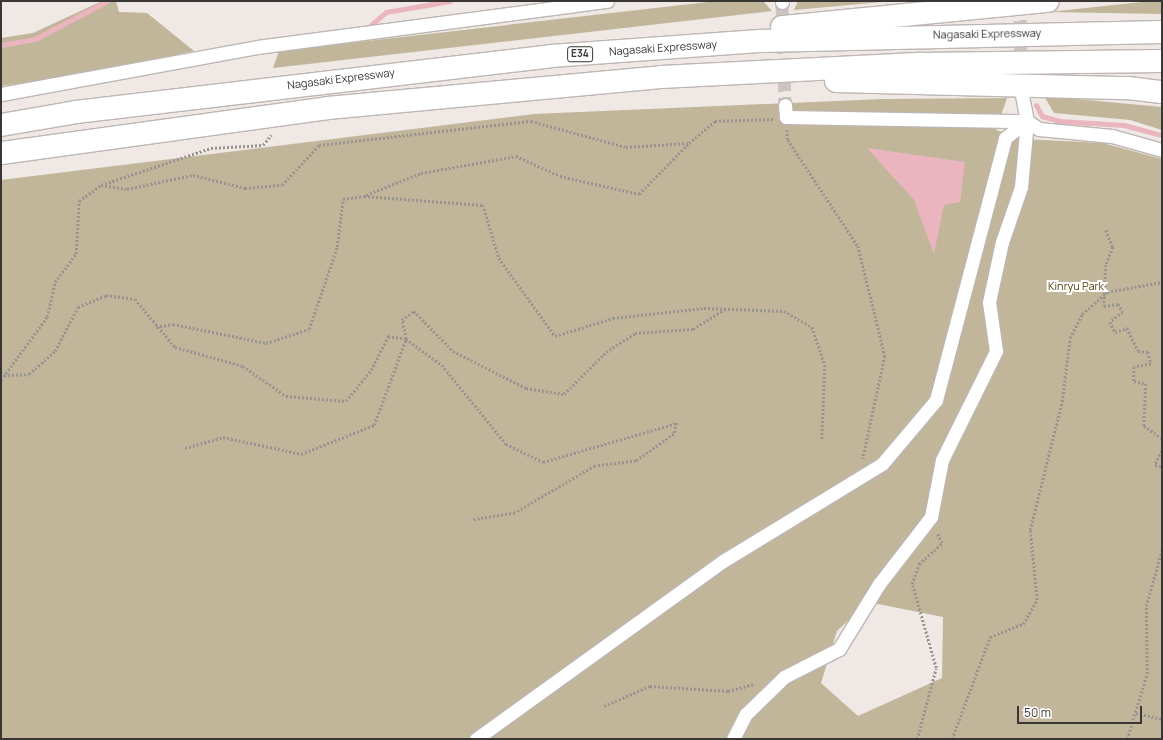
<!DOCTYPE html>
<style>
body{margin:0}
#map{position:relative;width:1163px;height:740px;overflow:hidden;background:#efe8e5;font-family:Manrope,sans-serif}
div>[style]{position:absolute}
.green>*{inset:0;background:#c1b699}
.water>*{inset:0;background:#eab5bf}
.stream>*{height:5px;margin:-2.5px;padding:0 2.5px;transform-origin:2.5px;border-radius:2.5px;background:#eab5bf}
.minor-tunnel>*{height:13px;margin-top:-6.5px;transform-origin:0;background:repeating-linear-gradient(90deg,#cbc4c2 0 13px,transparent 0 19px)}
.path>*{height:2.5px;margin-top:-1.25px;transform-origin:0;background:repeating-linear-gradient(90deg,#999491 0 2px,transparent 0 4px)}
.roads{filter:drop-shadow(1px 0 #bdb6b3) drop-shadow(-1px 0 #bdb6b3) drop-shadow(0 1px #bdb6b3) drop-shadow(0 -1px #bdb6b3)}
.minor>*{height:13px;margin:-6.5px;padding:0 6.5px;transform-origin:6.5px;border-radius:6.5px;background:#fff}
.motorway>*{height:22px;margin:-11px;padding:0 11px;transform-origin:11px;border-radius:11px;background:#fff}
span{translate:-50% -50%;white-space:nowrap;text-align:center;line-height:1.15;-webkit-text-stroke:4px #fff;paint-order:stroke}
.shield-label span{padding:1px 3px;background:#fff;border:1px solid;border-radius:3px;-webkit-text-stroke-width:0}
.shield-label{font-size:10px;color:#393635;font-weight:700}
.street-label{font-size:11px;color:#393635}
.park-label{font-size:11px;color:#57450e}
.frame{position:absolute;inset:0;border:2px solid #393635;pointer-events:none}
.scale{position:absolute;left:1017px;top:706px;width:125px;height:18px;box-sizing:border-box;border:2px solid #393635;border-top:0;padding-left:5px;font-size:12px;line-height:14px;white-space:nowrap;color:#393635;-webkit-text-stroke:3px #fff;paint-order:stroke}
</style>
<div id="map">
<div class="green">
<i style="clip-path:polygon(102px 1px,116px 1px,119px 12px,147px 13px,194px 51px,73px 76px,1px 86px,1px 38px,33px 33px)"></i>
<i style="clip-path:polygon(717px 1px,763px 1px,772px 11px,273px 68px,279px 51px)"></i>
<i style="clip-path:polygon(798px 1px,893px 1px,794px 10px)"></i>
<i style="clip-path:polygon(1151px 1px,1162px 1px,1162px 14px,1049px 12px)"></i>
<i style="clip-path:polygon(1044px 96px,1162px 107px,1162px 130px,1130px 120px,1054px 113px)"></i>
<i style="clip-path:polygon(evenodd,1007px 98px,996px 130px,1023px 139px,1103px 143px,1162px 159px,1162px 739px,1px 739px,1px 180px,534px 114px,883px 99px,1007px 98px,868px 602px,943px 617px,942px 678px,858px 716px,821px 683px,837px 631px,868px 602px)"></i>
</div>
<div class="water">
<i style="clip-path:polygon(867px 148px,965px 162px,960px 202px,944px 205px,934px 254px,914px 200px)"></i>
</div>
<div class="stream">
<i style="left:370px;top:26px;width:21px;rotate:-41deg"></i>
<i style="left:386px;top:12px;width:65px;rotate:-9.8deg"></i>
<i style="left:1px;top:45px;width:35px;rotate:-10deg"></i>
<i style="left:35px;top:39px;width:81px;rotate:-27.8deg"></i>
<i style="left:1036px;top:105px;width:13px;rotate:61deg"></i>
<i style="left:1042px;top:116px;width:18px;rotate:16deg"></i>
<i style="left:1059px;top:121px;width:65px;rotate:3.5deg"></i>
<i style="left:1124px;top:125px;width:39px;rotate:15deg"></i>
</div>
<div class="minor-tunnel">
<i style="left:1020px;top:1px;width:68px;rotate:89.2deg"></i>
<i style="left:782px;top:2px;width:103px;rotate:88.3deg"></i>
</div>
<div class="path">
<i style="left:787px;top:130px;width:10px;rotate:84deg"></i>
<i style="left:788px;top:140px;width:127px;rotate:56.6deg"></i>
<i style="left:858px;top:246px;width:113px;rotate:76.2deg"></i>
<i style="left:885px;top:356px;width:105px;rotate:102.1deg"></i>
<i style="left:101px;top:185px;width:26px;rotate:9deg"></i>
<i style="left:127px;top:189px;width:67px;rotate:-12deg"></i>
<i style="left:193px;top:175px;width:54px;rotate:14deg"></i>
<i style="left:245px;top:188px;width:37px;rotate:-5deg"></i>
<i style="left:282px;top:185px;width:54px;rotate:-47.2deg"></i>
<i style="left:319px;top:145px;width:213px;rotate:-6.5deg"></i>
<i style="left:531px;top:121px;width:98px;rotate:15.3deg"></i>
<i style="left:626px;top:147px;width:63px;rotate:-3.6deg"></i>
<i style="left:689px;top:143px;width:34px;rotate:-40deg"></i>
<i style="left:715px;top:121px;width:58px;rotate:-2deg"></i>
<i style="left:366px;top:195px;width:59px;rotate:-21.8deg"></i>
<i style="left:421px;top:173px;width:97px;rotate:-10.1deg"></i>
<i style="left:516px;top:156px;width:48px;rotate:24.4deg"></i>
<i style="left:560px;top:176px;width:81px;rotate:12.8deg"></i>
<i style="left:639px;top:194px;width:71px;rotate:-45.6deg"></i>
<i style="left:1106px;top:230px;width:18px;rotate:68deg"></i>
<i style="left:1113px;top:247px;width:19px;rotate:111deg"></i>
<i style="left:1106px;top:265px;width:41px;rotate:92.8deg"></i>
<i style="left:1104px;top:306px;width:14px;rotate:-8deg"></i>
<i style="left:1118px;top:304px;width:9px;rotate:58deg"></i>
<i style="left:1123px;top:312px;width:16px;rotate:142deg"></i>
<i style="left:1110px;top:322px;width:11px;rotate:63deg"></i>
<i style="left:1115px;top:332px;width:13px;rotate:-18deg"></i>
<i style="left:1127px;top:328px;width:25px;rotate:64deg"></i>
<i style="left:1138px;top:351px;width:10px;rotate:6deg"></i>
<i style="left:1148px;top:352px;width:12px;rotate:76deg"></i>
<i style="left:1151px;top:364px;width:17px;rotate:170deg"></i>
<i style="left:1134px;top:367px;width:14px;rotate:90deg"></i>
<i style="left:1134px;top:381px;width:12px;rotate:14deg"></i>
<i style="left:1146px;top:384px;width:42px;rotate:92.7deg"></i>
<i style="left:1144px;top:426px;width:22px;rotate:34deg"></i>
<i style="left:156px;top:327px;width:17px;rotate:-10deg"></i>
<i style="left:173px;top:324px;width:95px;rotate:11.5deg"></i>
<i style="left:266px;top:343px;width:45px;rotate:-18deg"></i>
<i style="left:309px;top:329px;width:87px;rotate:-71.1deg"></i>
<i style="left:337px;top:247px;width:48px;rotate:-82.9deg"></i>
<i style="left:343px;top:199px;width:21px;rotate:-8deg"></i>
<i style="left:364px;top:196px;width:119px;rotate:4.3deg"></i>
<i style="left:483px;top:205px;width:55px;rotate:73.2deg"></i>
<i style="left:499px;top:258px;width:96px;rotate:54.3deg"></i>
<i style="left:555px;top:336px;width:61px;rotate:-17.2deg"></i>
<i style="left:613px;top:318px;width:92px;rotate:-6.3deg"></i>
<i style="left:704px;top:308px;width:80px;rotate:2.1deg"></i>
<i style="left:784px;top:311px;width:32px;rotate:30deg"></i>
<i style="left:812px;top:327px;width:40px;rotate:71.1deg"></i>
<i style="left:825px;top:365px;width:74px;rotate:92.3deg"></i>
<i style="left:4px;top:375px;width:25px;rotate:-2deg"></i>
<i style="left:29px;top:374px;width:35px;rotate:-41deg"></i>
<i style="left:55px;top:351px;width:50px;rotate:-62.4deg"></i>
<i style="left:78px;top:307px;width:30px;rotate:-23deg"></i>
<i style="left:106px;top:295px;width:29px;rotate:8deg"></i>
<i style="left:135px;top:299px;width:62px;rotate:50.2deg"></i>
<i style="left:175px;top:347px;width:71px;rotate:15.6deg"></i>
<i style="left:243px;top:366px;width:52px;rotate:34.9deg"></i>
<i style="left:286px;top:396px;width:60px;rotate:4.8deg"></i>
<i style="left:346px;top:401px;width:40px;rotate:-51deg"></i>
<i style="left:371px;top:370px;width:38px;rotate:-63deg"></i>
<i style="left:388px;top:336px;width:18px;rotate:9deg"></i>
<i style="left:406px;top:339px;width:44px;rotate:35.8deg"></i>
<i style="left:442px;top:365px;width:102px;rotate:51deg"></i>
<i style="left:506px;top:444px;width:41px;rotate:25.9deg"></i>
<i style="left:543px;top:462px;width:140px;rotate:-16.2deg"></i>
<i style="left:677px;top:423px;width:11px;rotate:105deg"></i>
<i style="left:674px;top:434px;width:47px;rotate:144.6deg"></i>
<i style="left:636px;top:461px;width:41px;rotate:173deg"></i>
<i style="left:595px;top:466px;width:93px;rotate:149.6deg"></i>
<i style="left:515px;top:513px;width:44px;rotate:170.8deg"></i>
<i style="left:1px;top:380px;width:78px;rotate:-53.9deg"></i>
<i style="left:47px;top:317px;width:36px;rotate:-77deg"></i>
<i style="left:55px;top:282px;width:35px;rotate:-53deg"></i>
<i style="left:76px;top:254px;width:53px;rotate:-86.8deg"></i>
<i style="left:79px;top:201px;width:27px;rotate:-36deg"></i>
<i style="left:101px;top:185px;width:116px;rotate:-18.6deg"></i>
<i style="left:211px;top:148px;width:52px;rotate:-3.3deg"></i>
<i style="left:263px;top:145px;width:13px;rotate:-51deg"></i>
<i style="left:185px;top:448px;width:40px;rotate:-16deg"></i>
<i style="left:223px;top:437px;width:80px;rotate:12.3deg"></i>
<i style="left:301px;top:454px;width:79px;rotate:-21.7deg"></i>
<i style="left:374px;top:425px;width:92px;rotate:-69.6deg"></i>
<i style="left:406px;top:339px;width:19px;rotate:-102deg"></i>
<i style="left:402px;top:320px;width:15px;rotate:-37deg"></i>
<i style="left:414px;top:311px;width:56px;rotate:45.7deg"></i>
<i style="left:453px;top:351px;width:82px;rotate:26.9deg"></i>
<i style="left:526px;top:388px;width:38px;rotate:9deg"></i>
<i style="left:564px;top:394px;width:59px;rotate:-45deg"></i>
<i style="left:606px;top:352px;width:35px;rotate:-33deg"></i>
<i style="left:635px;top:333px;width:58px;rotate:-3.9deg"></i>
<i style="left:693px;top:329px;width:38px;rotate:-32deg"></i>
<i style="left:1162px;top:451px;width:16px;rotate:117deg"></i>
<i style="left:1155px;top:465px;width:7px;rotate:16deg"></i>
<i style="left:604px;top:706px;width:50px;rotate:-23.5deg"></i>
<i style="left:650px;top:686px;width:78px;rotate:3.7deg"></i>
<i style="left:728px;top:691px;width:28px;rotate:-15deg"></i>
<i style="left:1136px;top:713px;width:27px;rotate:13deg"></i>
<i style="left:917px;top:739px;width:73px;rotate:-75deg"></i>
<i style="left:936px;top:668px;width:87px;rotate:-105.9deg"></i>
<i style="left:912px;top:584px;width:21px;rotate:-71deg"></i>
<i style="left:919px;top:564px;width:31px;rotate:-42deg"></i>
<i style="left:942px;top:543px;width:11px;rotate:-117deg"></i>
<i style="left:952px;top:739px;width:109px;rotate:-69.6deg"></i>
<i style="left:990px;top:637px;width:35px;rotate:-22deg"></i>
<i style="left:1023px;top:624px;width:28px;rotate:-60deg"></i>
<i style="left:1037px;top:600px;width:70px;rotate:-95.7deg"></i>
<i style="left:1030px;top:530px;width:132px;rotate:-76deg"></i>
<i style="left:1062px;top:402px;width:64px;rotate:-82.9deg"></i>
<i style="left:1070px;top:338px;width:27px;rotate:-63deg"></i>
<i style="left:1082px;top:314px;width:33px;rotate:-41deg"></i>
<i style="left:1107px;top:292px;width:56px;rotate:-10.3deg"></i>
<i style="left:1127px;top:739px;width:68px;rotate:-72.9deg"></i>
<i style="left:1147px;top:674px;width:68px;rotate:-90.8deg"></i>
<i style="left:1146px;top:606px;width:58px;rotate:-74.1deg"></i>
</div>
<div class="roads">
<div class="minor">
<i style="left:782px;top:1px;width:1px;rotate:90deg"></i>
<i style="left:1px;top:94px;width:260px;rotate:-10.4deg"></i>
<i style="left:257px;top:47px;width:353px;rotate:-7.5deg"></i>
<i style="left:785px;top:105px;width:12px;rotate:85deg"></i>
<i style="left:786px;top:117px;width:241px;rotate:1deg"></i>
<i style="left:1027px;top:121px;width:14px;rotate:34deg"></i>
<i style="left:1039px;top:129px;width:73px;rotate:5.5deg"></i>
<i style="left:1112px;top:136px;width:52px;rotate:15.6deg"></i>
<i style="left:476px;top:739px;width:304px;rotate:-35.8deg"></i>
<i style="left:723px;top:561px;width:186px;rotate:-31.4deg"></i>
<i style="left:882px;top:464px;width:84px;rotate:-49.8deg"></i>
<i style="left:936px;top:400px;width:271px;rotate:-75.2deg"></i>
<i style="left:1005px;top:138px;width:28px;rotate:-38deg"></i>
<i style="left:733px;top:739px;width:28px;rotate:-63deg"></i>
<i style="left:746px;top:714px;width:53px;rotate:-44.2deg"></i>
<i style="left:784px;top:677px;width:62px;rotate:-27deg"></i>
<i style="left:839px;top:649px;width:76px;rotate:-58.4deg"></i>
<i style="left:879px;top:584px;width:85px;rotate:-52.2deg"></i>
<i style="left:931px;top:517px;width:58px;rotate:-79.1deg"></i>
<i style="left:942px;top:460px;width:122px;rotate:-63.6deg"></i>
<i style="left:996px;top:351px;width:49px;rotate:-98.1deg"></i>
<i style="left:989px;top:302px;width:61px;rotate:-77.8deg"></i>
<i style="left:1002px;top:242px;width:58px;rotate:-70.9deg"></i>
<i style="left:1021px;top:187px;width:66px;rotate:-84.8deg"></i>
<i style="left:1027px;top:121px;width:25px;rotate:-101deg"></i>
</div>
<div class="motorway">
<i style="left:782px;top:27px;width:267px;rotate:-5.6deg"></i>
<i style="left:836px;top:81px;width:292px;rotate:1.4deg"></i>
<i style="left:1128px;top:88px;width:34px;rotate:7deg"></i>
<i style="left:1px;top:125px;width:76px;rotate:-9.8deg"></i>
<i style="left:76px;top:112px;width:478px;rotate:-6.7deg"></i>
<i style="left:551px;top:56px;width:212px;rotate:-4.1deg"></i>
<i style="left:762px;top:41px;width:400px;rotate:-1.3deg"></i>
<i style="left:1px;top:153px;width:330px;rotate:-7.8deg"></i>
<i style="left:328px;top:108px;width:334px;rotate:-5.3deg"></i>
<i style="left:661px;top:77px;width:260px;rotate:-2.9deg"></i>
<i style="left:921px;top:64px;width:241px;rotate:-0.7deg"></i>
</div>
</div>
<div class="shield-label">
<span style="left:580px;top:54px">E34</span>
</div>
<div class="street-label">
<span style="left:987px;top:34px;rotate:-1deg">Nagasaki Expressway</span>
<span style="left:663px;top:48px;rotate:-4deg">Nagasaki Expressway</span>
<span style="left:341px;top:79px;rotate:-7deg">Nagasaki Expressway</span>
</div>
<div class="park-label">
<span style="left:1076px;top:286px">Kinryu Park</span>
</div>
<div class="frame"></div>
<div class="scale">50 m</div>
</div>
